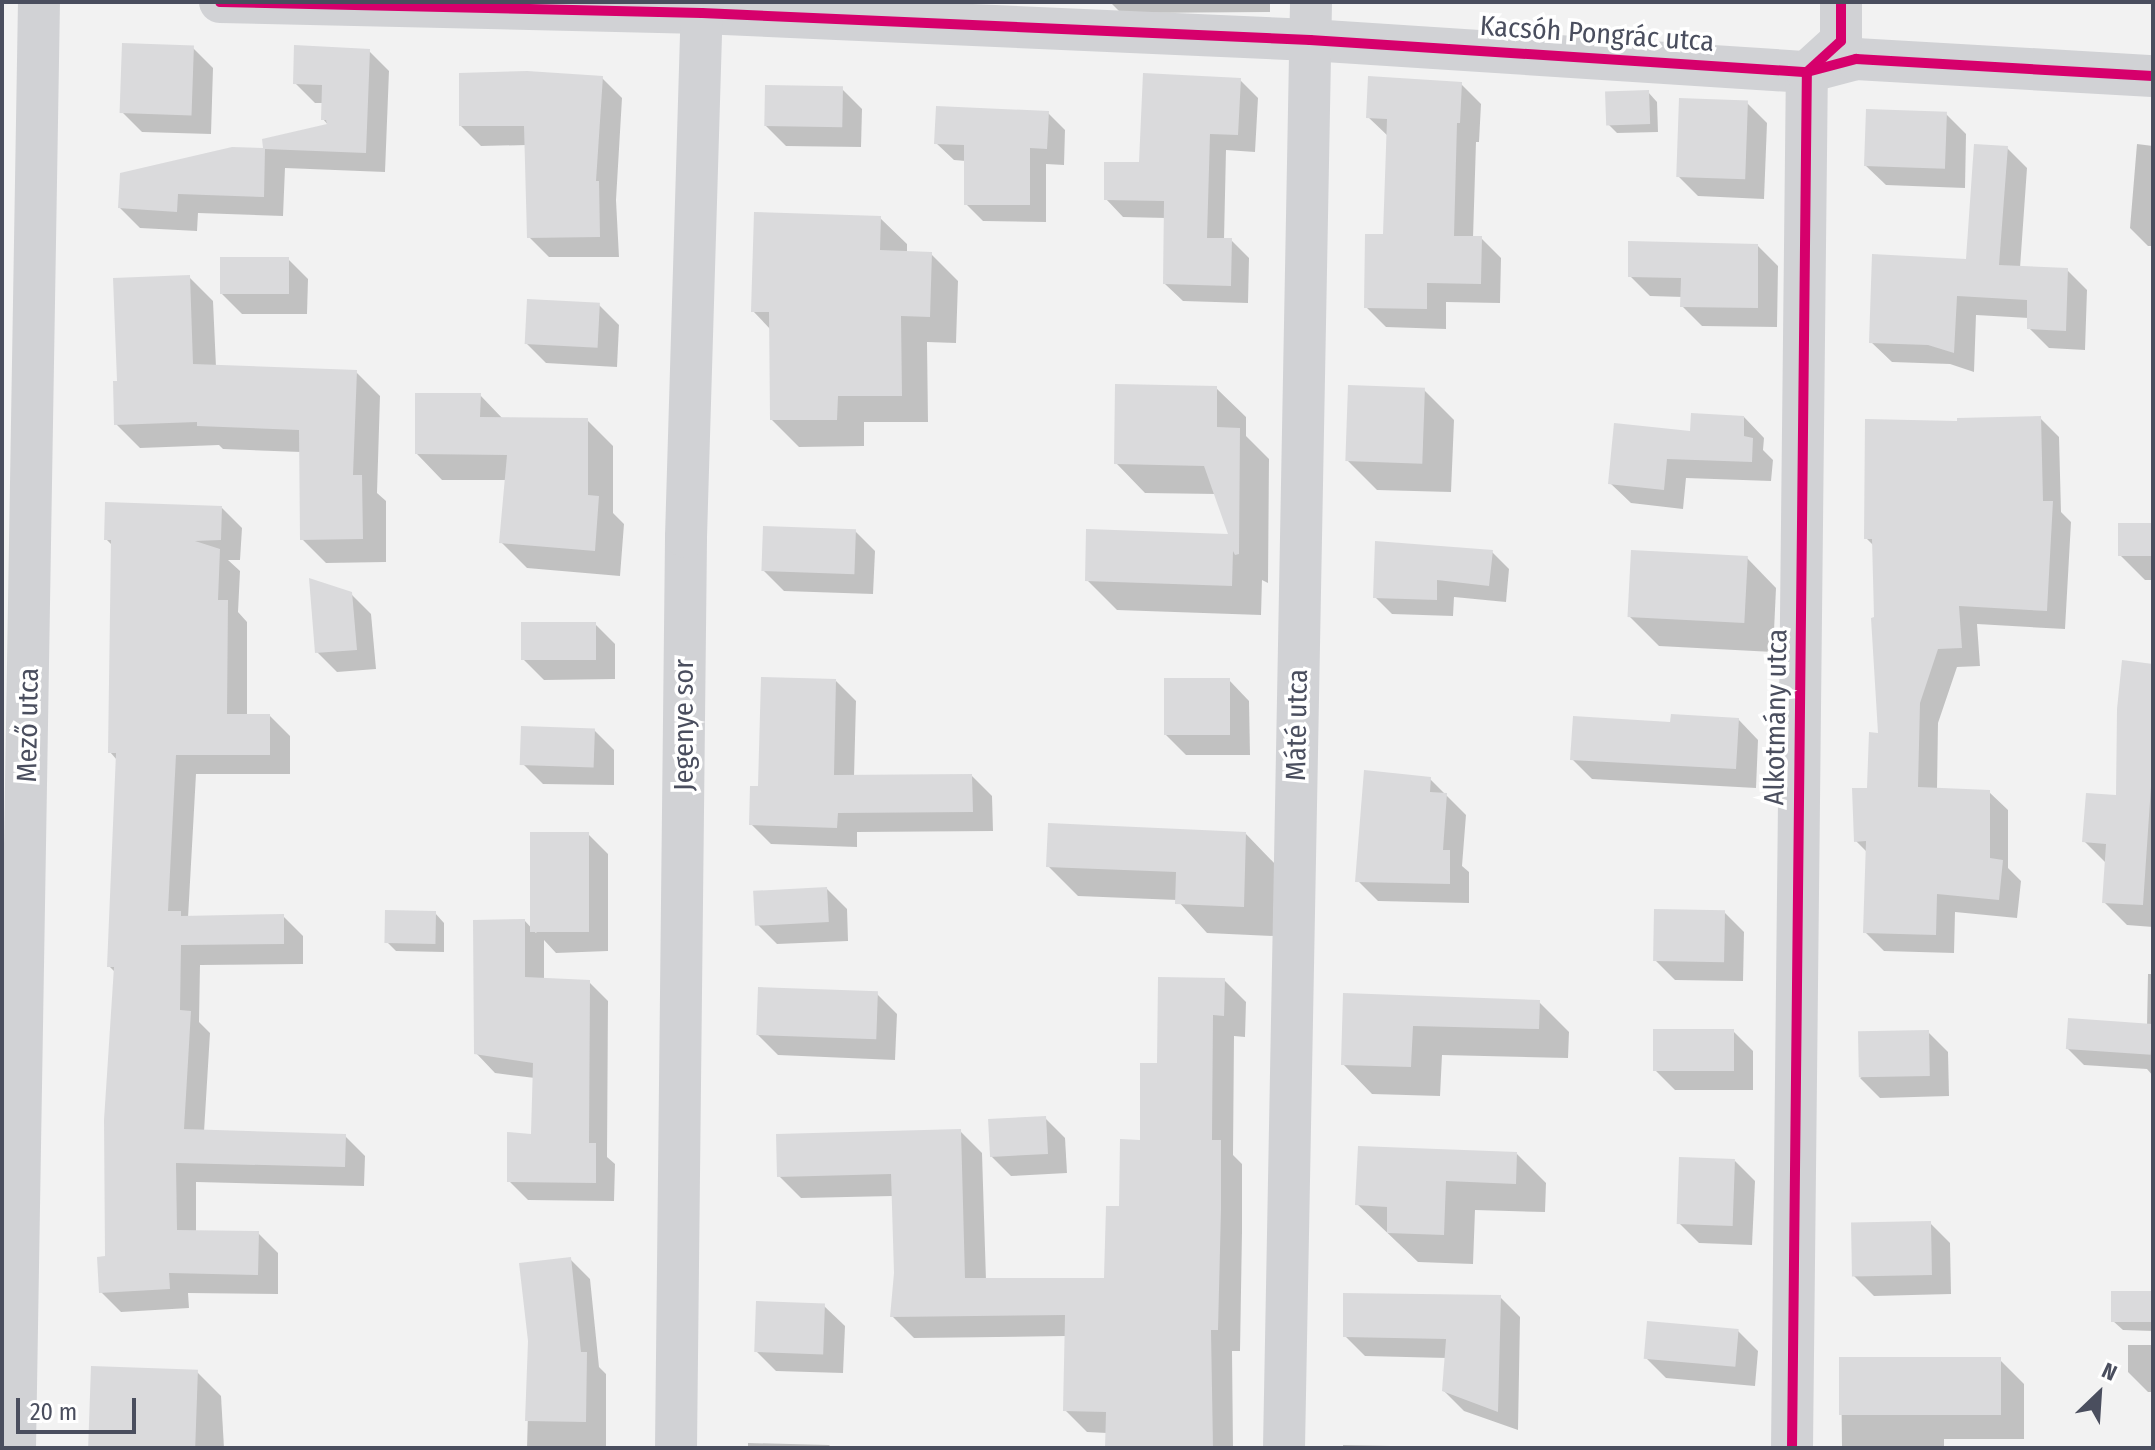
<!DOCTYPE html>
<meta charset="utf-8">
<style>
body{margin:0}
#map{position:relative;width:2155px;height:1450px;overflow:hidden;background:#f2f2f2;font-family:"Fira Sans Condensed",sans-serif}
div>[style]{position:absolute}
.shadow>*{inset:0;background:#0003}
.building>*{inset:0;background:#dadadc;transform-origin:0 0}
.street>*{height:42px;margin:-21px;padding:0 21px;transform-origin:21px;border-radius:21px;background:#d1d2d5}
.cycleway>*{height:10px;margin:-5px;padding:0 5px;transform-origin:5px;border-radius:5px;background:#d6006c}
span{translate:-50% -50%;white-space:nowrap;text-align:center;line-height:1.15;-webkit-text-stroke:7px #fff;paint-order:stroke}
.street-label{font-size:28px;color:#4a4e5e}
.frame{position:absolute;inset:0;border:4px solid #4a4e5e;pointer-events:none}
.north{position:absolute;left:2059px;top:1354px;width:80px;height:80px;-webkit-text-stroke:6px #fff;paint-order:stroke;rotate:25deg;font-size:22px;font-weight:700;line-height:32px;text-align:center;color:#4a4e5e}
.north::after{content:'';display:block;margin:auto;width:28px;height:36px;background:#4a4e5e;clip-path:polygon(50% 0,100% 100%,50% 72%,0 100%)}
.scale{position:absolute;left:16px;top:1398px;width:120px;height:36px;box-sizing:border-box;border:4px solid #4a4e5e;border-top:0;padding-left:10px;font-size:24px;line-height:28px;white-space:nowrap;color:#4a4e5e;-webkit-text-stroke:6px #fff;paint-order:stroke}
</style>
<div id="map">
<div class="shadow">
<i style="clip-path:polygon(1110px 2px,1270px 2px,1270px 12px,1121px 13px)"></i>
<i style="clip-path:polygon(193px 48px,213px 68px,211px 134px,142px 132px,122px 112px)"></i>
<i style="clip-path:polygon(369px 51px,389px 71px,385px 172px,285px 168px,283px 216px,198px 213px,197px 231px,140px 228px,120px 208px,232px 149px,265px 150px,264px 141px,329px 126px,323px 119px,323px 103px,315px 103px,295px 83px)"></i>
<i style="clip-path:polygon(602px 78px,622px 98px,616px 200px,619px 257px,549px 257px,529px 237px,527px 145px,481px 146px,461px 126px)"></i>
<i style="clip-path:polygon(1240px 80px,1258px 98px,1255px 152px,1226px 150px,1224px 240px,1231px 240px,1249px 258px,1248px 303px,1183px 301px,1165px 284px,1166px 218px,1123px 217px,1106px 199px)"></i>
<i style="clip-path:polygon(1461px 84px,1481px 104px,1479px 142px,1476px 142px,1473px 238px,1481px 238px,1501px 258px,1500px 303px,1446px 302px,1446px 329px,1386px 327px,1366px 307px,1385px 237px,1389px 137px,1368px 117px)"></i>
<i style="clip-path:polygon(842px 89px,862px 109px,861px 147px,786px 146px,766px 126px)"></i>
<i style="clip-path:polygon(1648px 92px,1657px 102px,1658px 132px,1617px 133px,1608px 124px)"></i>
<i style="clip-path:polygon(1747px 103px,1767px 123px,1764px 199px,1698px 196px,1678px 176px)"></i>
<i style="clip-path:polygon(1048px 113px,1065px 130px,1064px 165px,1046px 164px,1046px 222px,983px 221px,966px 204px,966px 161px,954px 160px,936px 143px)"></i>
<i style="clip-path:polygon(1946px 114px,1966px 134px,1965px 188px,1886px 185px,1865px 165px)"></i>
<i style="clip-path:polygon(2137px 144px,2153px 146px,2153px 246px,2148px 246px,2130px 228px)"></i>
<i style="clip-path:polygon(2007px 148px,2027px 168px,2020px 268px,2067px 270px,2087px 290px,2085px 350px,2049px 348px,2029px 328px,2029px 318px,1976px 315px,1974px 372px,1950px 364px,1892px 362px,1871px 342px,1968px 261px)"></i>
<i style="clip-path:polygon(880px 218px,907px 244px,907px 253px,931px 254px,958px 281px,956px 343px,927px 342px,928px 422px,864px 422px,864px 446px,799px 447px,772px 420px,771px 330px,753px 311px)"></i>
<i style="clip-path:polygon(1758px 246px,1778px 266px,1777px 327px,1702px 326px,1682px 306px,1683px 297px,1650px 296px,1630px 276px)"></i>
<i style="clip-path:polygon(288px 259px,308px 279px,307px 314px,242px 314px,222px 294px)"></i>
<i style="clip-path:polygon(189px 277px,213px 301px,216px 367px,356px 372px,380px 396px,377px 493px,386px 501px,386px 562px,326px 563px,302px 539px,301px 452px,223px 449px,219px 445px,140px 448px,116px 424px,119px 383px)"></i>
<i style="clip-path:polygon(599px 305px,619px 325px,617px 367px,546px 363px,526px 343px)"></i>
<i style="clip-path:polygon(1216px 388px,1246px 417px,1246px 436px,1269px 459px,1268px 583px,1262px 580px,1261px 615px,1117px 610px,1087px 580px,1231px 536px,1216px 494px,1145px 493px,1116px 463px)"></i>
<i style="clip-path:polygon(1424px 390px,1454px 420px,1451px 492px,1377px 490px,1347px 460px)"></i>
<i style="clip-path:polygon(480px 395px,504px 420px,587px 420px,613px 446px,613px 513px,624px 524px,620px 576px,527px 568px,501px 542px,506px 480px,442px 480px,417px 454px)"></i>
<i style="clip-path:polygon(1744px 417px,1764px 438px,1763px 450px,1773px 460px,1771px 481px,1686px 478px,1683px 509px,1631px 503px,1610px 483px,1692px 433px)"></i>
<i style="clip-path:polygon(2040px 418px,2059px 437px,2061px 512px,2071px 522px,2065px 629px,1977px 624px,1980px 666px,1957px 667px,1938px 723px,1937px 789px,1989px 792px,2008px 810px,2008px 868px,2021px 881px,2017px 918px,1955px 912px,1954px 953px,1884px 951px,1865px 932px,1868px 853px,1856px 841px,1880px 735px,1874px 546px,1866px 538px,1959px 423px)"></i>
<i style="clip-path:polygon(222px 508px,242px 528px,240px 560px,228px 560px,240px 571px,238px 612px,247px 622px,247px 716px,270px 716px,290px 736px,290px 774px,196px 774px,188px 918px,283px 916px,303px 936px,303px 964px,200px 965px,199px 1022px,210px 1033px,204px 1132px,345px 1136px,365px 1156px,364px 1186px,196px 1182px,196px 1232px,258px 1233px,278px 1253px,278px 1294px,188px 1293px,189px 1308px,121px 1312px,101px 1292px,107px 1258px,116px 973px,109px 966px,117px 760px,110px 752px,113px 546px,106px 539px)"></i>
<i style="clip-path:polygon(2153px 525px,2153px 580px,2145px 580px,2120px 555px)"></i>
<i style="clip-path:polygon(855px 531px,875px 551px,873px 594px,784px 591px,763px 570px)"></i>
<i style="clip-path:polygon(1492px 552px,1509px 569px,1506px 602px,1454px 597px,1453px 616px,1392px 614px,1375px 597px)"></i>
<i style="clip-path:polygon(1747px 558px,1776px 588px,1773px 652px,1659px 646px,1629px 616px)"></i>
<i style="clip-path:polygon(351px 594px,371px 614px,376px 669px,337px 672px,317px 652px)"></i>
<i style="clip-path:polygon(595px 624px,615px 644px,615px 679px,544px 680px,524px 660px)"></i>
<i style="clip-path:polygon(2153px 666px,2153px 927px,2127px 925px,2104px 902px,2107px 864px,2084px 841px,2118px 797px)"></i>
<i style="clip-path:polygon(1229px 680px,1249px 701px,1250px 755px,1186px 755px,1166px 735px)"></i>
<i style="clip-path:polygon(836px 681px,856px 701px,854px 777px,972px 776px,992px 796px,993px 831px,857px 832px,857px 847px,771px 844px,751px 824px,760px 788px)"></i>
<i style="clip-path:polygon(1738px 719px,1758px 740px,1756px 788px,1592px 779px,1572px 759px,1672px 724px)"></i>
<i style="clip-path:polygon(594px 730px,614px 750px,614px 785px,543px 784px,523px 764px)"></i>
<i style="clip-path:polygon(1430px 779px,1466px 815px,1462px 866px,1469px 872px,1469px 903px,1378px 901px,1358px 881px)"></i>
<i style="clip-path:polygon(588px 834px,608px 854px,608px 951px,556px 953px,544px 940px,544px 980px,589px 982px,608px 1001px,607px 1157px,615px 1164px,614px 1201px,528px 1200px,509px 1181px,533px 1136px,535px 1078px,495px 1073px,476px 1053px,525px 921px,536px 933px)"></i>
<i style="clip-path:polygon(1246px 834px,1275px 864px,1273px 936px,1207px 933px,1177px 900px,1078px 896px,1048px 866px)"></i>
<i style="clip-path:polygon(827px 889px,847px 909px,848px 941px,777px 944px,757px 924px)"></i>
<i style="clip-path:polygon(1724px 912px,1744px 932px,1743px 981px,1675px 980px,1655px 960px)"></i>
<i style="clip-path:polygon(435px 913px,444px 923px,444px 952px,396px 951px,387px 942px)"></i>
<i style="clip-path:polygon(2148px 974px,2153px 974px,2153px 1076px,2147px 1069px,2084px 1065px,2067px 1048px,2147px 1026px)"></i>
<i style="clip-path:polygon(1224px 980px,1246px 1002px,1245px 1037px,1234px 1036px,1233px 1155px,1242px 1164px,1242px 1232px,1240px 1351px,1232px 1351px,1233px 1448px,1107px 1448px,1107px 1433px,1087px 1432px,1065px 1410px,1066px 1336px,914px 1338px,892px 1316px,896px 1273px,893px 1196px,801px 1198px,779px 1176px,960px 1131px,982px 1153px,986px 1280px,1106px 1280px,1159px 1065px)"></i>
<i style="clip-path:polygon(877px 994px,897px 1014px,895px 1060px,778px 1055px,758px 1035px)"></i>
<i style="clip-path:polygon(1344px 995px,1539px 1002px,1569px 1032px,1568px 1058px,1442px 1055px,1440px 1096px,1372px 1094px,1343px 1064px)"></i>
<i style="clip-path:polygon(1733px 1031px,1753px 1051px,1753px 1090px,1675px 1090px,1655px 1070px)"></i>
<i style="clip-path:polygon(1928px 1032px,1948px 1052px,1949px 1096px,1880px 1098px,1860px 1078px)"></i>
<i style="clip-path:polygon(1045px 1118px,1065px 1138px,1067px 1173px,1011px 1176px,991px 1156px)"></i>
<i style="clip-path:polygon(1517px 1154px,1546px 1183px,1545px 1212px,1475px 1210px,1473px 1264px,1418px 1262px,1357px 1204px)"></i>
<i style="clip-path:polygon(1735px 1161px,1755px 1181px,1752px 1245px,1699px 1243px,1679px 1223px)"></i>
<i style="clip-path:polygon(1930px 1223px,1950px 1243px,1951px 1294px,1874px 1296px,1854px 1276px)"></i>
<i style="clip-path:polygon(570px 1259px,590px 1279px,599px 1367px,606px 1374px,606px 1448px,527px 1448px,530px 1341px)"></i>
<i style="clip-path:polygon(2153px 1293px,2153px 1331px,2123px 1330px,2113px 1321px)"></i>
<i style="clip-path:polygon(1500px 1297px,1520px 1317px,1518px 1430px,1464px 1411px,1444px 1391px,1447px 1358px,1365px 1356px,1345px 1336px)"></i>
<i style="clip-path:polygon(824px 1306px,845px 1326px,843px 1373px,776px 1371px,756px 1351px)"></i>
<i style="clip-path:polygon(1738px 1331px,1758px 1351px,1755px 1386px,1666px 1378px,1646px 1358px)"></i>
<i style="clip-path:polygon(2128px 1345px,2153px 1345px,2153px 1392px,2148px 1392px,2128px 1372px)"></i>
<i style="clip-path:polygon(1841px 1359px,2000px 1360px,2024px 1384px,2024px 1439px,1944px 1439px,1944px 1448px,1842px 1448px)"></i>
<i style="clip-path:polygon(197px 1372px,221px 1396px,224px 1448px,95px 1448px)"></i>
<i style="clip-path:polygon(748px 1443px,829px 1445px,832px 1448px,748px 1448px)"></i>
<i style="clip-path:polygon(1343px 1445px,1488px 1448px,1343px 1448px)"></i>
</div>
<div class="building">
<i style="left:122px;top:43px;width:72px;height:70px;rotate:2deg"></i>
<i style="clip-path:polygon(294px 45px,370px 49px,366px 153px,265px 149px,264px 197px,178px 194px,177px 212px,118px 208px,120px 173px,232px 147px,263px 148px,262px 139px,327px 124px,326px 120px,321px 120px,322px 85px,293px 84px)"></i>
<i style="clip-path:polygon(527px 71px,603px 76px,596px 181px,599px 181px,600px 237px,527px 238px,524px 126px,459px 126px,459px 73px)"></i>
<i style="clip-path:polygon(1143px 73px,1241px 78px,1238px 135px,1210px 134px,1207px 238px,1232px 238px,1231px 286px,1163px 284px,1164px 201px,1104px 200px,1104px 162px,1139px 162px)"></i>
<i style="clip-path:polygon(1368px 76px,1462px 82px,1460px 123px,1457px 123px,1454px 236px,1482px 236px,1481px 284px,1427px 283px,1427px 309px,1364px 308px,1365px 234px,1383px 234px,1387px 119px,1366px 118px)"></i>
<i style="left:765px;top:85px;width:78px;height:41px;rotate:1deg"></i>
<i style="left:1649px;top:90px;width:34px;height:44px;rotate:88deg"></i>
<i style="left:1679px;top:98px;width:69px;height:79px;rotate:2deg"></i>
<i style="clip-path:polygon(936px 106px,1049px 111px,1047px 149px,1030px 148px,1030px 205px,964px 205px,964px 145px,934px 144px)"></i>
<i style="left:1866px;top:109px;width:81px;height:57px;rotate:2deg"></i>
<i style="clip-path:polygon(1974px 144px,2008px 146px,1999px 265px,2068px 268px,2066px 331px,2027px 329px,2027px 300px,1957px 296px,1954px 353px,1928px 345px,1869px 343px,1872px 254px,1966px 259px)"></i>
<i style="clip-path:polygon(754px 212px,881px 216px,880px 250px,932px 252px,930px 317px,901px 316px,902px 396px,838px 396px,837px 420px,770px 420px,769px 312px,751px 312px)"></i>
<i style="clip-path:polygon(1628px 241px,1758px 244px,1758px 308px,1680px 307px,1681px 278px,1628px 277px)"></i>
<i style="left:220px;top:257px;width:69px;height:37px"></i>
<i style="clip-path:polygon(190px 275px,193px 364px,357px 370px,353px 475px,362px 475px,363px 539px,300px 540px,299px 430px,197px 426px,197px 422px,114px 425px,113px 381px,117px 381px,113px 278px)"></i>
<i style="left:527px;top:299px;width:73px;height:45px;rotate:3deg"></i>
<i style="clip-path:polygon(1115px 384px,1217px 386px,1217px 427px,1240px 428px,1239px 554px,1235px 555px,1233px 551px,1232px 586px,1085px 581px,1086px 529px,1228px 534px,1204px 466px,1114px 464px)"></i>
<i style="left:1348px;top:385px;width:77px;height:76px;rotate:2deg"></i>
<i style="clip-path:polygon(415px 393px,481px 393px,480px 417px,588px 418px,588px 495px,599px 496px,595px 551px,499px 543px,507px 455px,415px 454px)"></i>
<i style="clip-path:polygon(1691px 413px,1744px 416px,1744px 436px,1753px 438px,1752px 462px,1667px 459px,1664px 490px,1608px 484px,1614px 423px,1690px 431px)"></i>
<i style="clip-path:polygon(2041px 416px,2043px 501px,2053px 501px,2047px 611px,1959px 606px,1962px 648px,1938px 649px,1920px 703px,1918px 787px,1990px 790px,1990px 858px,2003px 860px,1999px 900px,1937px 894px,1936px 935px,1863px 933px,1866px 841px,1854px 842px,1852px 788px,1867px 788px,1869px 732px,1878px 733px,1871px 618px,1874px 617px,1872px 539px,1864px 539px,1865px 419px,1957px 421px,1957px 418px)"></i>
<i style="clip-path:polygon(105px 502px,222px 506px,221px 540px,195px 541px,220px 549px,218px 600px,228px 600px,227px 714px,270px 714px,270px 755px,176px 755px,168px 911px,181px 911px,181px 916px,284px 914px,284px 944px,181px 945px,180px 1010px,191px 1011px,184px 1129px,346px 1134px,345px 1167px,176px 1163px,177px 1230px,259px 1231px,258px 1275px,169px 1273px,170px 1289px,99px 1293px,97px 1257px,105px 1256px,104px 1120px,114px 967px,107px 967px,116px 753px,108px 753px,111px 540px,104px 540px)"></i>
<i style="left:2118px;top:523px;width:35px;height:33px"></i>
<i style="left:763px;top:526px;width:93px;height:45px;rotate:2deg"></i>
<i style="clip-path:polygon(1375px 541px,1493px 550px,1489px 586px,1437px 580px,1437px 600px,1373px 598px)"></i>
<i style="left:1631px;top:550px;width:117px;height:67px;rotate:3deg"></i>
<i style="clip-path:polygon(309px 578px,352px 592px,357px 650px,315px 653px)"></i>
<i style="left:596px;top:622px;width:38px;height:75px;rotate:90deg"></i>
<i style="clip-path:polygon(2122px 660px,2153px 664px,2153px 757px,2143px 905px,2102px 903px,2106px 844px,2082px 842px,2086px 793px,2116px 795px,2117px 709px)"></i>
<i style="clip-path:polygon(761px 677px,836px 679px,834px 775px,972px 774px,973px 812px,838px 813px,837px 828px,749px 825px,750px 786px,758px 786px)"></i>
<i style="left:1230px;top:678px;width:57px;height:66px;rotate:90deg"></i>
<i style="clip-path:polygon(1671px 714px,1739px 718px,1736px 769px,1570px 760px,1573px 716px,1670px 722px)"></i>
<i style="left:521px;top:726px;width:74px;height:39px;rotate:2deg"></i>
<i style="clip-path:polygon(1364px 770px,1431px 777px,1430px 792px,1447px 793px,1443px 850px,1450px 850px,1450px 884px,1355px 882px)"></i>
<i style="clip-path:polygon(1048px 823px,1246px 832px,1244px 907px,1175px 904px,1176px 872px,1046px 867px)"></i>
<i style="left:589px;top:832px;width:100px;height:59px;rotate:90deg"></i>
<i style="left:827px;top:887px;width:35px;height:74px;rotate:87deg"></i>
<i style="left:1654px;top:909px;width:71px;height:52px;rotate:1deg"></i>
<i style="left:385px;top:910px;width:51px;height:33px;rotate:1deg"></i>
<i style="clip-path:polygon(525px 919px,525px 977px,590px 980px,589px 1143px,596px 1143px,596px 1183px,507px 1182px,507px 1132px,531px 1134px,533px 1063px,474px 1054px,473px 920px)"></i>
<i style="clip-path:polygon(1158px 977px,1225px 978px,1224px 1016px,1213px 1015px,1212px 1140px,1221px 1140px,1221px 1209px,1218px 1330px,1211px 1330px,1213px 1448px,1105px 1448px,1106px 1412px,1063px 1411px,1065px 1315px,890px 1317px,894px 1273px,891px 1174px,777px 1177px,776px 1134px,961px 1129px,965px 1278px,1104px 1278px,1106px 1206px,1119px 1206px,1120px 1139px,1140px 1140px,1140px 1063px,1157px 1063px)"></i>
<i style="left:758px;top:987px;width:120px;height:48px;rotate:2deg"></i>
<i style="clip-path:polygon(1343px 993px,1540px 1000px,1539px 1029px,1413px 1026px,1411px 1067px,1341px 1065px)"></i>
<i style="left:2068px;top:1018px;width:85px;height:31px;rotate:4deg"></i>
<i style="left:1734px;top:1029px;width:42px;height:81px;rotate:90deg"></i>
<i style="left:1929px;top:1030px;width:46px;height:71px;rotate:89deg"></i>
<i style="left:1046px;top:1116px;width:38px;height:58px;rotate:87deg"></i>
<i style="clip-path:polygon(1358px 1146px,1517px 1152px,1516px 1184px,1446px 1181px,1444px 1235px,1387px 1233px,1387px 1207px,1355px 1205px)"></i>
<i style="left:1679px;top:1157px;width:56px;height:67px;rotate:2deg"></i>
<i style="left:1931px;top:1221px;width:54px;height:80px;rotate:89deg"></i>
<i style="clip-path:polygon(571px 1257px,581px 1352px,587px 1352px,586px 1422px,525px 1421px,528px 1341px,519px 1263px)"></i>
<i style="left:2111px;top:1291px;width:42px;height:31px"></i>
<i style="clip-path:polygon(1343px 1293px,1501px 1295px,1498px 1412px,1442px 1391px,1446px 1339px,1343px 1337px)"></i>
<i style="left:756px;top:1301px;width:69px;height:51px;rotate:2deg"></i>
<i style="left:1647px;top:1321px;width:92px;height:38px;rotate:5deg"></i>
<i style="left:1839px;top:1357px;width:162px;height:58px"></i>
<i style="left:91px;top:1366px;width:107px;height:82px;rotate:2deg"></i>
</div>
<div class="street">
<i style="left:220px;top:2px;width:482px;rotate:1.3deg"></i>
<i style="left:702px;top:13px;width:609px;rotate:2.54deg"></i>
<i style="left:1310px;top:40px;width:498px;rotate:3.7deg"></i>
<i style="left:1807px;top:72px;width:51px;rotate:-14.9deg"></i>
<i style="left:1856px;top:59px;width:297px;rotate:3.3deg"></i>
<i style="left:15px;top:1448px;width:1446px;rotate:-89.05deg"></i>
<i style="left:676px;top:1448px;width:911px;rotate:-89.37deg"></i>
<i style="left:686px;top:537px;width:535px;rotate:-88.29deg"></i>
<i style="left:1284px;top:1448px;width:1446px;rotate:-88.93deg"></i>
<i style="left:1792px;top:1448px;width:1376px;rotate:-89.38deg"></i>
<i style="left:1807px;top:72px;width:46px;rotate:-42.4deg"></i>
<i style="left:1841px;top:41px;width:39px;rotate:-90deg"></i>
</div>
<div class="cycleway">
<i style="left:220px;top:2px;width:482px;rotate:1.3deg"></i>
<i style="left:702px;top:13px;width:609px;rotate:2.54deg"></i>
<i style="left:1310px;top:40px;width:498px;rotate:3.7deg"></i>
<i style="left:1807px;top:72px;width:51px;rotate:-14.9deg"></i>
<i style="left:1856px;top:59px;width:297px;rotate:3.3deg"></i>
<i style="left:1792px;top:1448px;width:1376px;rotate:-89.38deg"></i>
<i style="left:1807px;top:72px;width:46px;rotate:-42.4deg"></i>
<i style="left:1841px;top:41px;width:39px;rotate:-90deg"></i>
</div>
<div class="street-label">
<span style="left:1597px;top:34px;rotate:4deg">Kacsóh Pongrác utca</span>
<span style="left:1776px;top:717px;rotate:-89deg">Alkotmány utca</span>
<span style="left:28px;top:725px;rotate:-89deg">Mező utca</span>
<span style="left:684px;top:725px;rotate:-90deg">Jegenye sor</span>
<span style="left:1297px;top:725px;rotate:-89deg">Máté utca</span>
</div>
<div class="frame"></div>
<div class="north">N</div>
<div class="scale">20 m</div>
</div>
